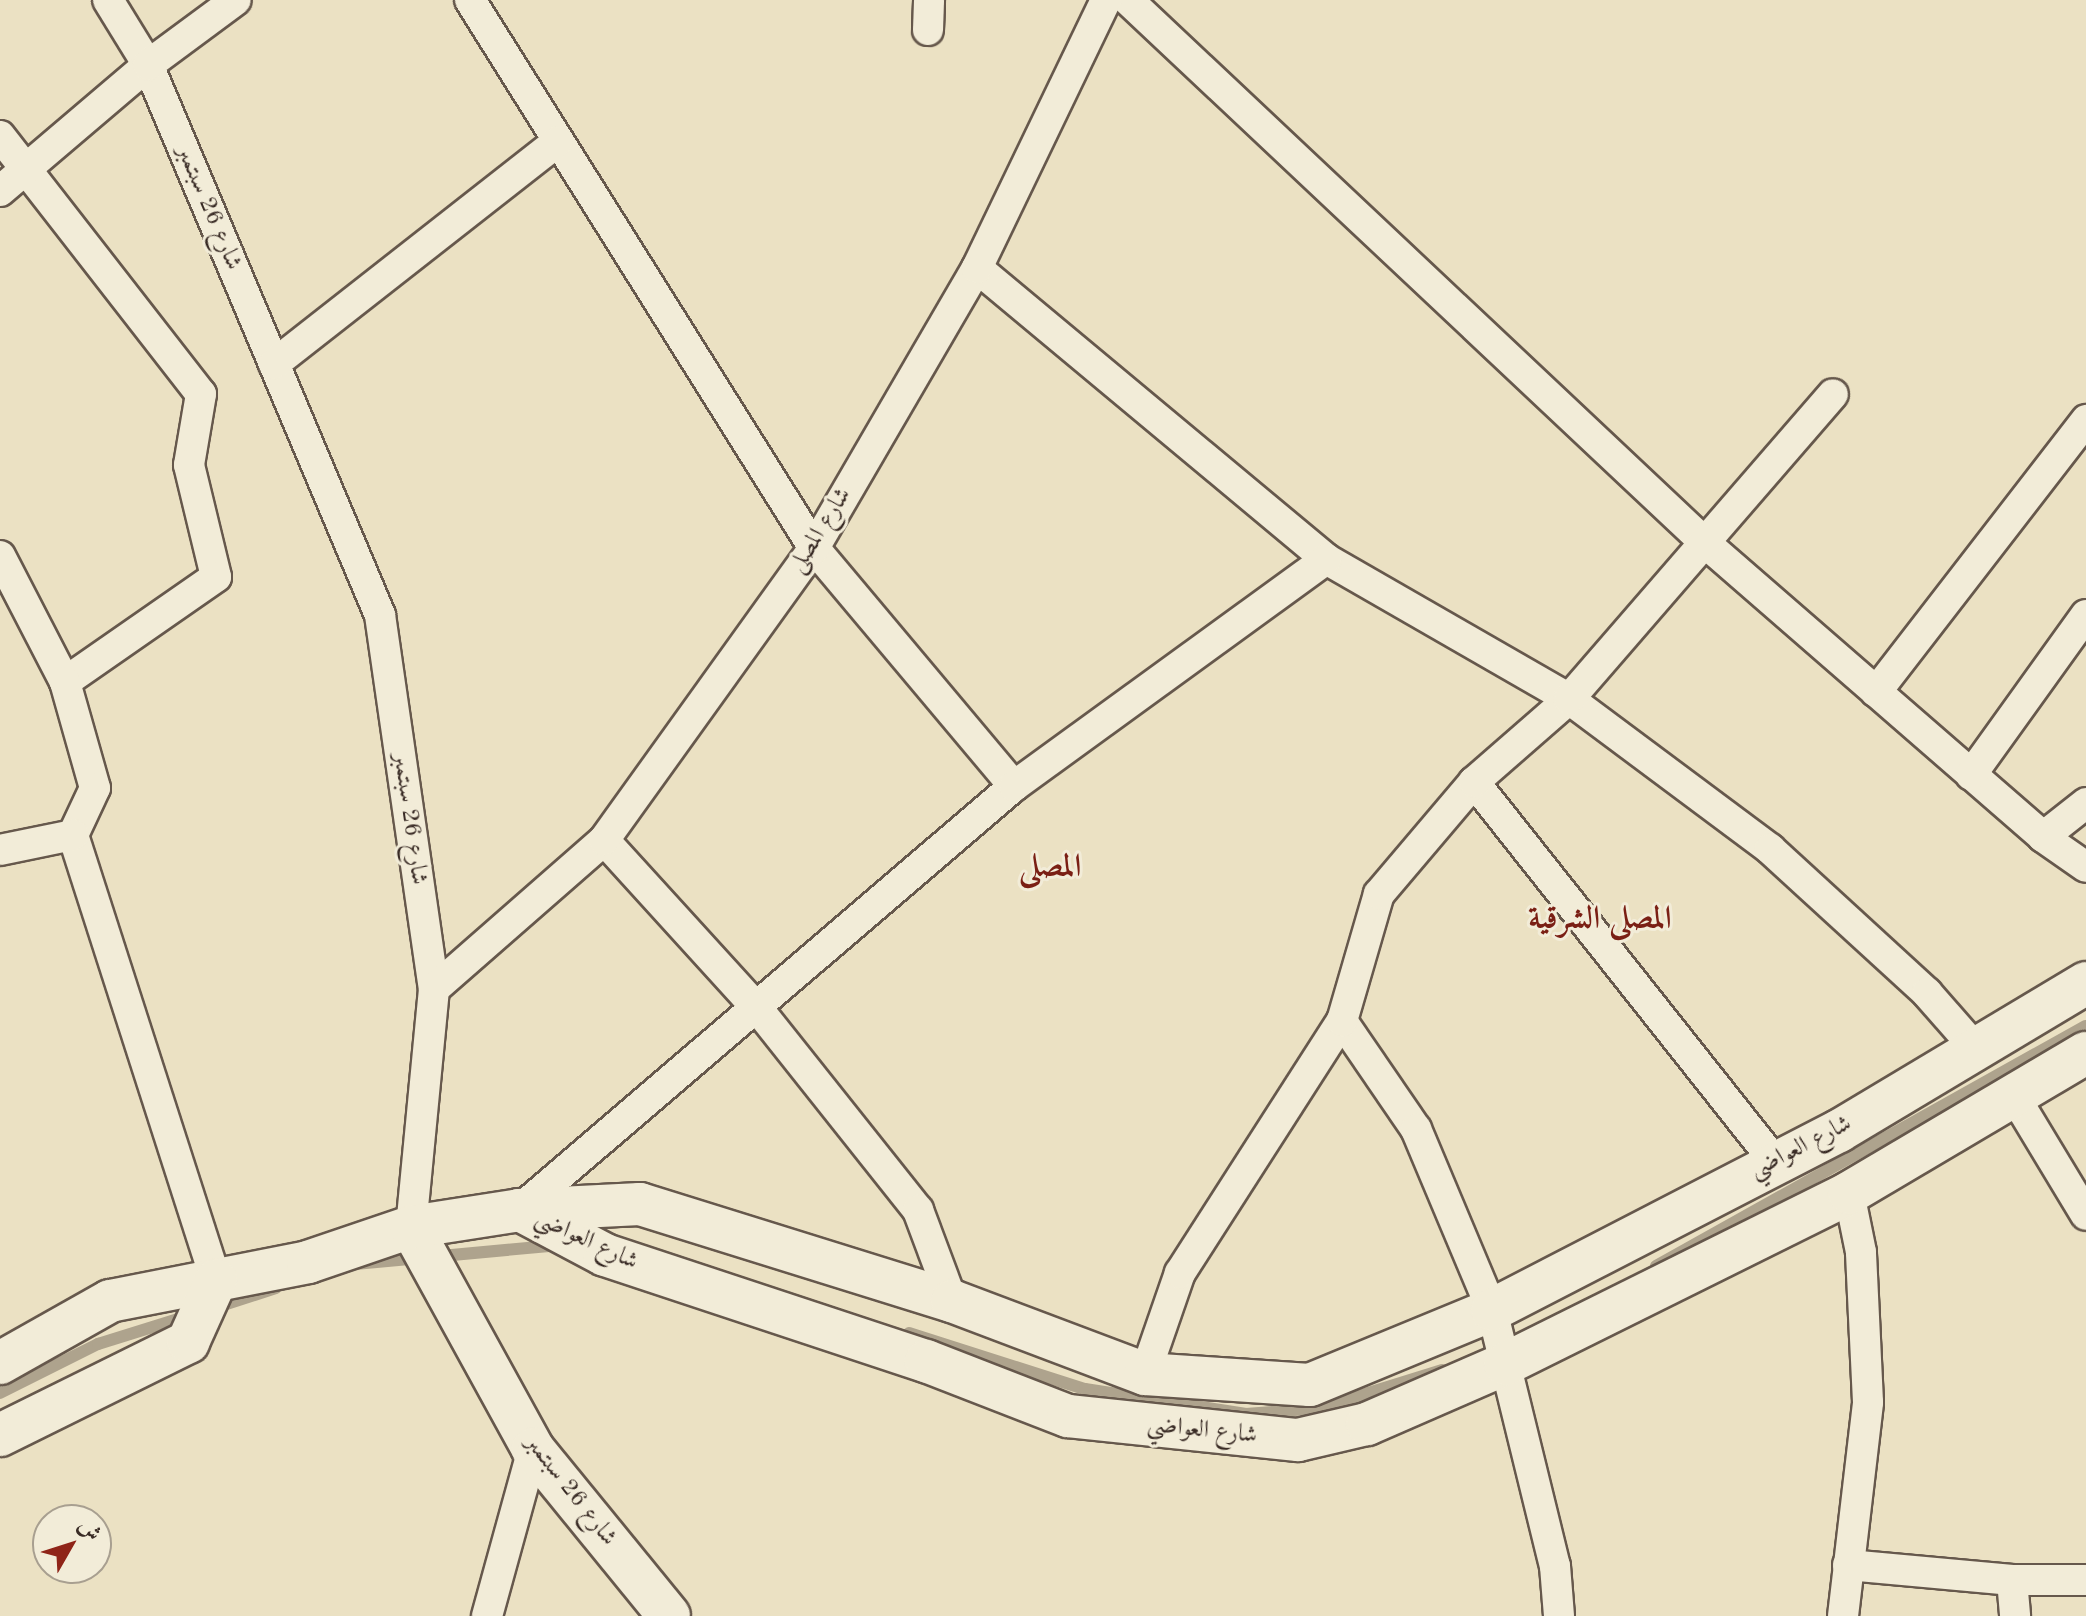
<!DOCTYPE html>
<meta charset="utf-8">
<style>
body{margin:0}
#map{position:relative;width:2086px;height:1616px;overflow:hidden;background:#ebe1c3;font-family:"Old Standard TT",Amiri,serif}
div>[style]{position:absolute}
.stream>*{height:12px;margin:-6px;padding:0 6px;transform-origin:6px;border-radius:6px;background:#aea38d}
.roads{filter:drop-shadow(2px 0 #66584c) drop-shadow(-2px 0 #66584c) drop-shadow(0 2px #66584c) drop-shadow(0 -2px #66584c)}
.street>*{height:30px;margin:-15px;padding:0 15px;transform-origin:15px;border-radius:15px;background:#f2ecd8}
.secondary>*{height:42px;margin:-21px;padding:0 21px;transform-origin:21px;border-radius:21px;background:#f2ecd8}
span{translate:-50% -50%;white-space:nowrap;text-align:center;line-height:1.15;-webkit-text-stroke:6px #f2ecd8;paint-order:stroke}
.street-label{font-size:24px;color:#392b25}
.district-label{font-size:32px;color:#7a1f14;font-weight:700}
.north{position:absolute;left:32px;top:1504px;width:80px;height:80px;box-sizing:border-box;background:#f2ecd8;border:2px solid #a89f90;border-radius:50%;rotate:51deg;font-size:22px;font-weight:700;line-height:32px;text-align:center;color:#392b25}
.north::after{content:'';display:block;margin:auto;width:28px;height:36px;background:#8f2418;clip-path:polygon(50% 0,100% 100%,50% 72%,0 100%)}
</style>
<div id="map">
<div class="stream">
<i style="left:355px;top:1264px;width:206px;rotate:-5.3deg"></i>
<i style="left:1656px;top:1266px;width:492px;rotate:-29.2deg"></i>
<i style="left:214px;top:1308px;width:65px;rotate:-17.9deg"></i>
<i style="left:909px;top:1333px;width:185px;rotate:17.7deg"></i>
<i style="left:1085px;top:1389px;width:163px;rotate:8.8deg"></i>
<i style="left:1246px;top:1414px;width:74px;rotate:-4.6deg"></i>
<i style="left:1320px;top:1408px;width:128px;rotate:-17.3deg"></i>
<i style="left:0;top:1393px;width:110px;rotate:-26.6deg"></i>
<i style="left:98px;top:1344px;width:94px;rotate:-17.3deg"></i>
</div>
<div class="roads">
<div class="street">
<i style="left:108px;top:0;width:76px;rotate:58.4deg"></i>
<i style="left:148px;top:65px;width:597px;rotate:67.13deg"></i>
<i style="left:380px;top:615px;width:378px;rotate:81.8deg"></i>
<i style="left:434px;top:989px;width:239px;rotate:95.5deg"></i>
<i style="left:470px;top:0;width:647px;rotate:57.88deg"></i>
<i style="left:814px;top:548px;width:311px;rotate:50deg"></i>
<i style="left:1128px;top:0;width:789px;rotate:43.25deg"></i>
<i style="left:1703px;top:541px;width:451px;rotate:41deg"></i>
<i style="left:2043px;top:837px;width:52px;rotate:34.9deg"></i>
<i style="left:928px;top:30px;width:30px;rotate:-88deg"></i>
<i style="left:0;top:136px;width:327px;rotate:52.1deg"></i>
<i style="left:201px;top:394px;width:72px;rotate:99.6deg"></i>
<i style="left:189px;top:465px;width:115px;rotate:76.4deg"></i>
<i style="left:216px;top:577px;width:184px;rotate:145.2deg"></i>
<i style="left:0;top:191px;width:194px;rotate:-40.4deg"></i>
<i style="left:148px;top:65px;width:109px;rotate:-36.5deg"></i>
<i style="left:977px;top:268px;width:454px;rotate:39.8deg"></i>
<i style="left:1326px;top:559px;width:280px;rotate:29.9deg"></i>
<i style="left:1569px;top:699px;width:251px;rotate:36.7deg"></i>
<i style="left:1770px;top:849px;width:213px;rotate:42.5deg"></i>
<i style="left:1927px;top:993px;width:77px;rotate:48.7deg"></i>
<i style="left:274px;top:364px;width:360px;rotate:-38.1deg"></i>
<i style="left:0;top:556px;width:142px;rotate:62.7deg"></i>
<i style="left:65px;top:682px;width:110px;rotate:74.2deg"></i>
<i style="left:95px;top:788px;width:52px;rotate:115.1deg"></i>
<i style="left:73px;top:835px;width:467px;rotate:72.2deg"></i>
<i style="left:1876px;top:692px;width:344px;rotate:-52.3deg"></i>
<i style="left:1971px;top:775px;width:197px;rotate:-54.3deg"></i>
<i style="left:1474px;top:782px;width:483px;rotate:51.6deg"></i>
<i style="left:2043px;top:837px;width:55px;rotate:-38.3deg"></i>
<i style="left:604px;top:840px;width:229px;rotate:47.7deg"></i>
<i style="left:758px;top:1009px;width:257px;rotate:51.5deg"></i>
<i style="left:918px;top:1210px;width:97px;rotate:69.5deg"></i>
<i style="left:0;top:850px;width:75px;rotate:-11.6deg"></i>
<i style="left:434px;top:989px;width:226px;rotate:-41.2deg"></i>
<i style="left:604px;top:840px;width:360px;rotate:-54.3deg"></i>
<i style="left:814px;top:548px;width:324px;rotate:-59.8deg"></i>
<i style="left:977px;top:268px;width:297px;rotate:-64.3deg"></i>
<i style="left:1342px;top:1021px;width:131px;rotate:55.6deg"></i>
<i style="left:1416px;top:1129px;width:196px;rotate:67.2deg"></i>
<i style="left:1492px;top:1310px;width:264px;rotate:76.2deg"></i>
<i style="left:1555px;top:1566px;width:50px;rotate:85.4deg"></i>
<i style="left:2013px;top:1094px;width:141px;rotate:58.9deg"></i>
<i style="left:519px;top:1210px;width:652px;rotate:-40.58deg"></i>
<i style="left:1014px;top:786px;width:386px;rotate:-36deg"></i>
<i style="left:1145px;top:1374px;width:107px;rotate:-70.9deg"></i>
<i style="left:1180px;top:1273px;width:300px;rotate:-57.3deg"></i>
<i style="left:1342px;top:1021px;width:132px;rotate:-73.8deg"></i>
<i style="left:1379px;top:894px;width:147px;rotate:-49.7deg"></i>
<i style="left:1474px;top:782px;width:126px;rotate:-41.1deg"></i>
<i style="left:1569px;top:699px;width:403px;rotate:-49.1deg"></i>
<i style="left:1848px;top:1565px;width:165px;rotate:5.2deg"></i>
<i style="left:2012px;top:1580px;width:74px"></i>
<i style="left:2012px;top:1580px;width:36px;rotate:85deg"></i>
<i style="left:487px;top:1616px;width:173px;rotate:-74.6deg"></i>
<i style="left:1843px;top:1616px;width:215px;rotate:-83.3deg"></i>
<i style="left:1868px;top:1402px;width:150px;rotate:-92.7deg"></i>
<i style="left:1861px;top:1252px;width:60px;rotate:-101.5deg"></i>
</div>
<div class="secondary">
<i style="left:520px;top:1210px;width:96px;rotate:27.9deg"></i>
<i style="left:605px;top:1255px;width:338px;rotate:18.3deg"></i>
<i style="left:926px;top:1361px;width:152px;rotate:21.2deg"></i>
<i style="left:1068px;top:1416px;width:231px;rotate:6deg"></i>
<i style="left:1298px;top:1440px;width:71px;rotate:-13.1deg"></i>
<i style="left:1367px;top:1424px;width:150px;rotate:-23.5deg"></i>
<i style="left:1505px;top:1364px;width:384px;rotate:-26.4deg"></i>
<i style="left:1849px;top:1193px;width:275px;rotate:-30.6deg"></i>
<i style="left:411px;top:1227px;width:253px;rotate:61.2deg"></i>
<i style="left:533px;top:1449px;width:215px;rotate:50.8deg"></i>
<i style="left:0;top:1363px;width:126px;rotate:-29.4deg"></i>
<i style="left:110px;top:1301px;width:202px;rotate:-11.1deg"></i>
<i style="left:308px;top:1262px;width:109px;rotate:-18.8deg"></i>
<i style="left:411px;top:1227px;width:109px;rotate:-8.9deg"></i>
<i style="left:519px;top:1210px;width:121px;rotate:-2.8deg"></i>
<i style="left:640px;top:1204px;width:327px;rotate:17.3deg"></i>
<i style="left:952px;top:1301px;width:206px;rotate:20.7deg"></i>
<i style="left:1145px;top:1374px;width:165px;rotate:3.8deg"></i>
<i style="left:1310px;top:1385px;width:197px;rotate:-22.4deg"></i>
<i style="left:1492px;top:1310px;width:390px;rotate:-27.3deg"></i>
<i style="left:1839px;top:1131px;width:288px;rotate:-30.9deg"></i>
<i style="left:0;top:1435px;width:210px;rotate:-26.3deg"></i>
<i style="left:188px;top:1342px;width:68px;rotate:-65.7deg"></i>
</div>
</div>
<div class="street-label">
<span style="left:208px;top:208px;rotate:67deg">شارع 26 سبتمبر</span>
<span style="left:821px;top:531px;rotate:-58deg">شارع المصلى</span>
<span style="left:409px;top:819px;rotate:82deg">شارع 26 سبتمبر</span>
<span style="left:1801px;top:1148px;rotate:-27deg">شارع العواضي</span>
<span style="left:586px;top:1241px;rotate:25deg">شارع العواضي</span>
<span style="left:1202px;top:1431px;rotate:6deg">شارع العواضي</span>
<span style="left:570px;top:1491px;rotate:52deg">شارع 26 سبتمبر</span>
</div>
<div class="district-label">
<span style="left:1050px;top:868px">المصلى</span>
<span style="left:1600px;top:920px">المصلى الشرقية</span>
</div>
<div class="north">ش</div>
</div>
